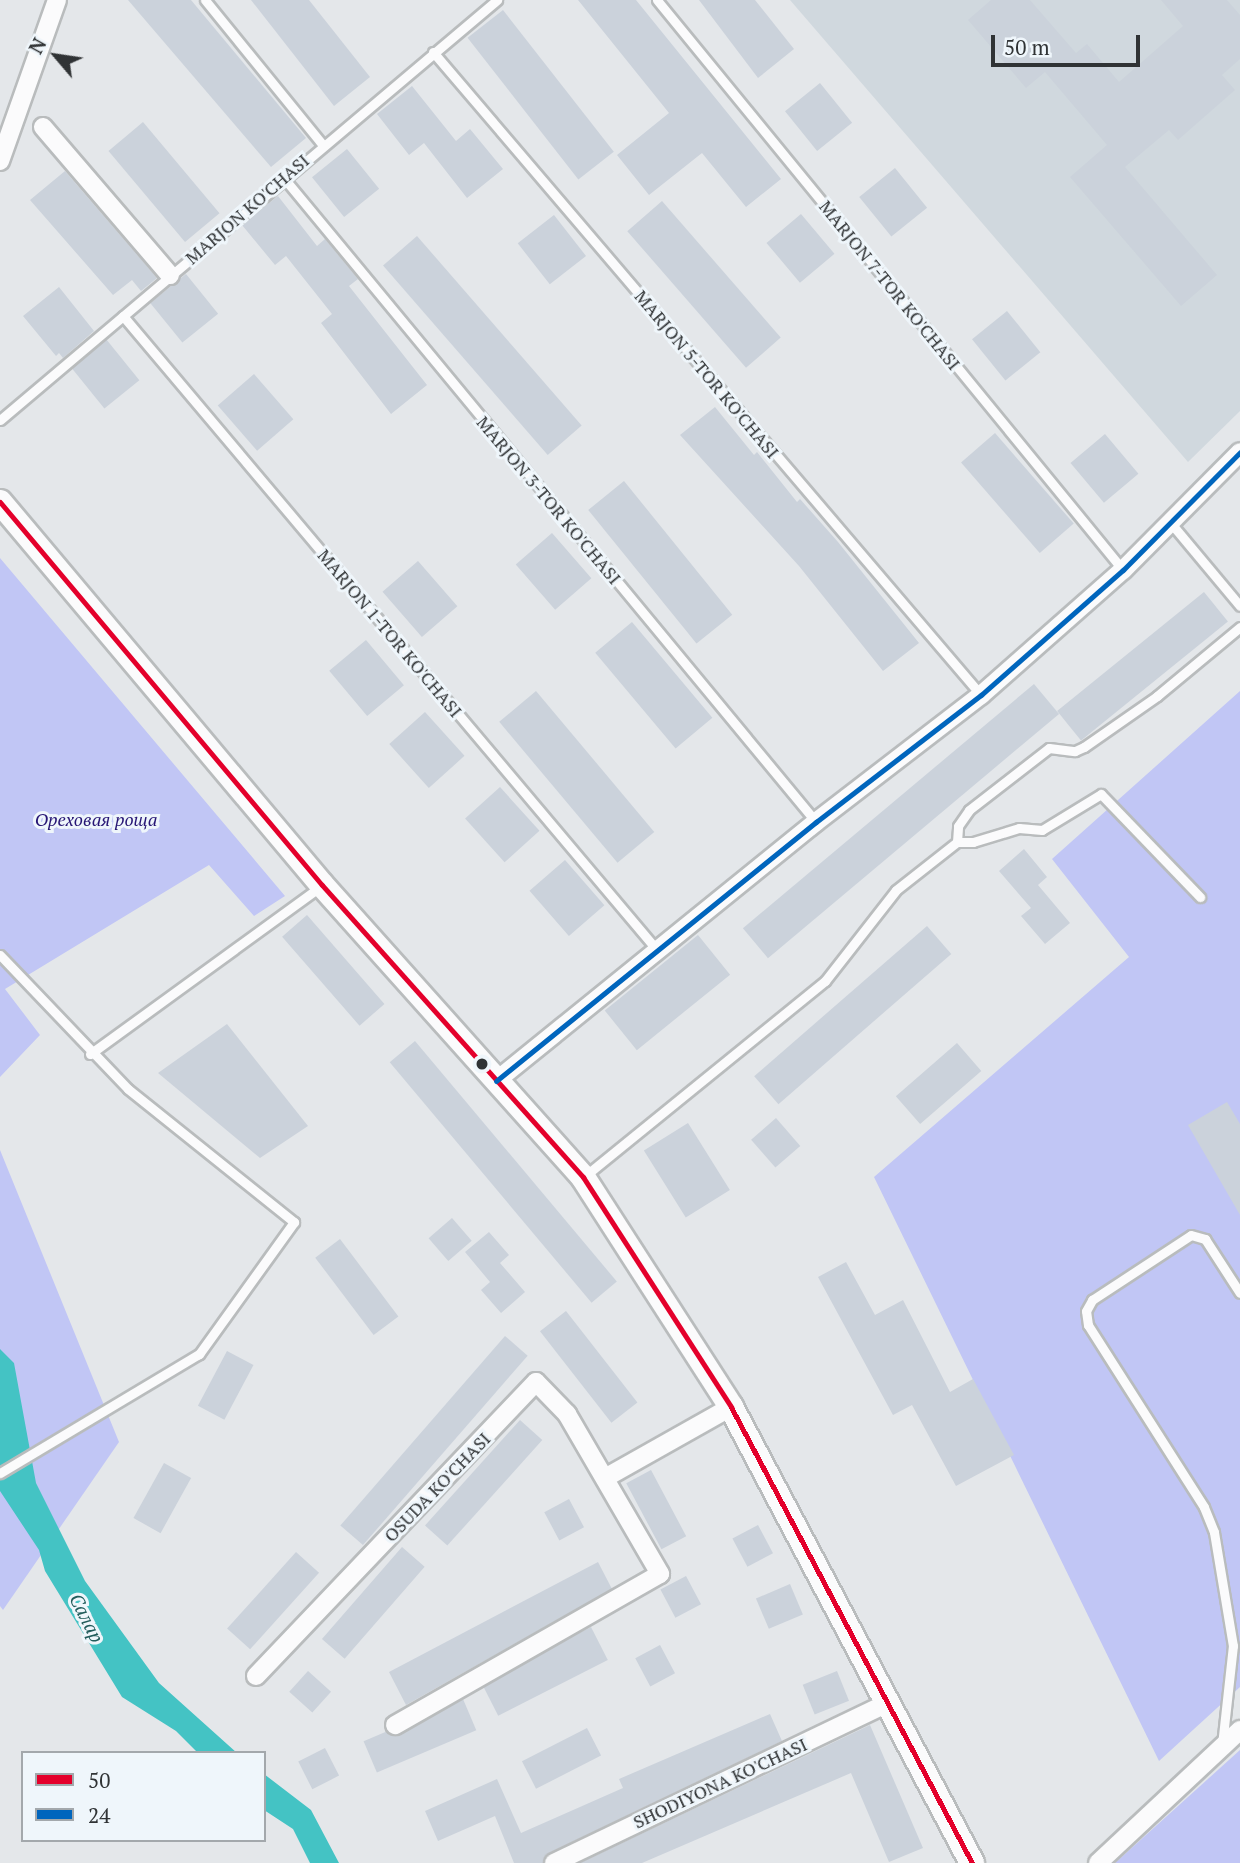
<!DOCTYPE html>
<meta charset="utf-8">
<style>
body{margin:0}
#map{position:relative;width:1240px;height:1863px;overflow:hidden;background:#e4e7ea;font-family:"PT Serif",serif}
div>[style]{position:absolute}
.built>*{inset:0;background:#d0d8de}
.forest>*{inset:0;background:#c1c6f5}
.water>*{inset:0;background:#44c3c4}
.building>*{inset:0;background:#cbd2db;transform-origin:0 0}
.roads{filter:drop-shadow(2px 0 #b9bcbd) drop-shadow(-2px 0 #b9bcbd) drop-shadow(0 2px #b9bcbd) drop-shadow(0 -2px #b9bcbd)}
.service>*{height:9px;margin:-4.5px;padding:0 4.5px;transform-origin:4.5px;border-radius:4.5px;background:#fbfbfc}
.minor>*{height:18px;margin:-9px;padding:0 9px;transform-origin:9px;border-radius:9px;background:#fbfbfc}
.secondary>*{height:24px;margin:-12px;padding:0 12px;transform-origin:12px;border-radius:12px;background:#fbfbfc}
.bus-1>*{height:5px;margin:-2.5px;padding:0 2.5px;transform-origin:2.5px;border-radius:2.5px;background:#e4002b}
.bus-2>*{height:5px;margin:-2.5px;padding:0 2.5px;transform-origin:2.5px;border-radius:2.5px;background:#0065bd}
.dots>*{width:19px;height:19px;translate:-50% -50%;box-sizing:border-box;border:4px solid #eff6fb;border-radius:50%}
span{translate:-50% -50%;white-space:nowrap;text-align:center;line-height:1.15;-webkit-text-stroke:6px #eff6fb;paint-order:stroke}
.street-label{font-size:18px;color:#303335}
.park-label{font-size:18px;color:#261574;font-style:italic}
.water-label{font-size:19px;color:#215c5b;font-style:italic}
.legend{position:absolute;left:21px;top:1751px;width:245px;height:91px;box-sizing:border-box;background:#eff6fb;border:2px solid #a3a8ac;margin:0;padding:9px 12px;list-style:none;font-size:21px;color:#303335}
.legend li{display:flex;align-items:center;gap:14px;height:35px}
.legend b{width:35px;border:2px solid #a3a8ac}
.north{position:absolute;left:21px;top:21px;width:70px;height:70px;-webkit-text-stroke:5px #eff6fb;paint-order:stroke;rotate:299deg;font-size:19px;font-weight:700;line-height:28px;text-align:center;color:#303335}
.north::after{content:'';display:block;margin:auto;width:24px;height:32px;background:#303335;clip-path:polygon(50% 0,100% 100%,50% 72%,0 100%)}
.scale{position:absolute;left:991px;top:35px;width:149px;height:32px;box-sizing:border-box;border:4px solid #303335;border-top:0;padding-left:9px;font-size:21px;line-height:24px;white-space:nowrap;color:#303335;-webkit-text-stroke:5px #eff6fb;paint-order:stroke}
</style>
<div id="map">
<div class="built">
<i style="clip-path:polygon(790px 0,1240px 0,1240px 411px,1188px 462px)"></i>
</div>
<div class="forest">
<i style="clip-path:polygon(0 558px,285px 896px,254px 916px,209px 865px,5px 989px,40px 1035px,0 1077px)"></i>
<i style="clip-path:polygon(1240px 691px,1240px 1687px,1159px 1761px,874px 1177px,1129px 957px,1052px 859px)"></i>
<i style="clip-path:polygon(0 1150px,119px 1442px,3px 1610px,0 1606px)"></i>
<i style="clip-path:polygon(1240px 1750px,1240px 1863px,1115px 1863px)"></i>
</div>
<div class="water">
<i style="clip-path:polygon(0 1349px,14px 1363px,36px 1483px,85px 1581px,159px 1683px,237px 1753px,198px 1753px,176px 1731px,122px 1697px,45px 1571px,39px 1550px,0 1491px)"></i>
<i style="clip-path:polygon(264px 1774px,311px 1810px,339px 1863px,310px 1863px,293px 1829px,264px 1810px)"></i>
</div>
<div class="building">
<i style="clip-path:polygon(128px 0,191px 0,306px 138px,271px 167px)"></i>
<i style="clip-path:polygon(251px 0,309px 0,370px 77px,334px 106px)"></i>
<i style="clip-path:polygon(578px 0,636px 0,781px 179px,746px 207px,702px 153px,649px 195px,617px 155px,669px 113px)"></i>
<i style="clip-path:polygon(699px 0,755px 0,794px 49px,758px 78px)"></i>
<i style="clip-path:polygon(991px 0,1030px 0,1076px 53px,1087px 44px,1119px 82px,1183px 26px,1161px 0,1227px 0,1240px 15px,1240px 59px,1222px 75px,1235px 90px,1178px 140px,1169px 130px,1125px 167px,1217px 275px,1181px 306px,1070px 177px,1107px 145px,1045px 72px,1026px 88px,968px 20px)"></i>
<i style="left:503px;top:10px;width:180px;height:45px;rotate:52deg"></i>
<i style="left:820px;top:83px;width:51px;height:45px;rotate:51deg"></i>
<i style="clip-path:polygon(412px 86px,456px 141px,470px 129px,503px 169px,467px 198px,424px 143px,409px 155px,377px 114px)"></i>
<i style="left:143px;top:122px;width:119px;height:45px;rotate:50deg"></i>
<i style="left:347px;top:149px;width:51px;height:45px;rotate:51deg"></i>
<i style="left:895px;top:168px;width:51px;height:46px;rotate:51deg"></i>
<i style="clip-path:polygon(65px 171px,157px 278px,141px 291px,132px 280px,113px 295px,30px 200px)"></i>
<i style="clip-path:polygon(278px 196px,317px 246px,325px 239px,358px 279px,349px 286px,427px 385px,391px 414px,321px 323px,332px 314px,286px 256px,275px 265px,242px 225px)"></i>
<i style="left:662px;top:201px;width:181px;height:46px;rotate:49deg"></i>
<i style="left:801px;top:214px;width:52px;height:45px;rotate:50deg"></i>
<i style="left:554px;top:215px;width:52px;height:46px;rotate:52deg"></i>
<i style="left:417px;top:236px;width:251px;height:45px;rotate:49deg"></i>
<i style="left:186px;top:274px;width:51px;height:46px;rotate:51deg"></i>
<i style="clip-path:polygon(59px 287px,94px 331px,63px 358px,59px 353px,56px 356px,23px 316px)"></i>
<i style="left:1007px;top:311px;width:53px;height:45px;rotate:51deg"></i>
<i style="left:106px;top:339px;width:53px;height:45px;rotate:51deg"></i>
<i style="left:254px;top:374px;width:60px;height:48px;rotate:49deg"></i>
<i style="clip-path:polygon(715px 407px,754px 455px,757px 452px,797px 502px,800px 499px,838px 542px,919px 643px,883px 671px,799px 566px,680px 435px)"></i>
<i style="left:995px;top:433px;width:120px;height:45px;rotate:49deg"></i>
<i style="left:1105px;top:434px;width:52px;height:45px;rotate:50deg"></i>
<i style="left:624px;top:481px;width:172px;height:46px;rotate:51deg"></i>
<i style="left:552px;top:533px;width:60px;height:48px;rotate:49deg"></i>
<i style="left:418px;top:561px;width:60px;height:47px;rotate:49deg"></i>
<i style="left:1204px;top:592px;width:38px;height:189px;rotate:51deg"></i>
<i style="left:632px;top:622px;width:125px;height:48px;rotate:50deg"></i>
<i style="left:366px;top:640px;width:59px;height:48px;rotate:50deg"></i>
<i style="left:1034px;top:684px;width:39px;height:380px;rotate:50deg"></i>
<i style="left:536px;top:691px;width:184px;height:48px;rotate:50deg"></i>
<i style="left:425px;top:712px;width:59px;height:48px;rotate:48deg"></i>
<i style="left:500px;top:787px;width:59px;height:47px;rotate:48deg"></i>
<i style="clip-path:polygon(1024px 849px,1047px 877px,1038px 885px,1070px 923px,1045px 944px,1021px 916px,1031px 908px,999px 871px)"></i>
<i style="left:565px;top:860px;width:60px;height:47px;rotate:49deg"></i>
<i style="left:307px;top:915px;width:118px;height:33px;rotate:49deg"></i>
<i style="left:927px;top:926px;width:37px;height:229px;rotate:49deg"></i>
<i style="left:698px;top:935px;width:51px;height:120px;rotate:51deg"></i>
<i style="clip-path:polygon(227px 1024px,308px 1126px,260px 1158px,158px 1073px)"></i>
<i style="left:415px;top:1041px;width:314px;height:33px;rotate:50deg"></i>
<i style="left:957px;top:1043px;width:37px;height:81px;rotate:49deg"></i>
<i style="clip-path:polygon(1227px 1102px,1240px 1124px,1240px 1215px,1188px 1125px)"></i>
<i style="left:776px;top:1118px;width:37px;height:33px;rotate:49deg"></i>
<i style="left:688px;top:1123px;width:79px;height:52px;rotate:58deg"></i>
<i style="left:452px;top:1218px;width:30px;height:31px;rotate:49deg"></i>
<i style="clip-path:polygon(489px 1232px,509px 1255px,500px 1263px,525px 1292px,501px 1313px,481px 1290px,490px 1282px,465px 1252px)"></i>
<i style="left:340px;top:1239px;width:97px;height:31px;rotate:53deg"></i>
<i style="clip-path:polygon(846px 1262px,875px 1315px,903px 1300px,950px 1392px,973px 1379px,1014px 1455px,956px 1486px,912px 1405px,893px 1415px,818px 1277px)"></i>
<i style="left:566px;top:1311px;width:116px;height:33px;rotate:52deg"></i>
<i style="left:505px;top:1336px;width:30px;height:251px;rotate:41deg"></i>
<i style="left:227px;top:1351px;width:30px;height:62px;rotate:28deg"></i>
<i style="left:520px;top:1420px;width:30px;height:142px;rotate:42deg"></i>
<i style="left:164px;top:1463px;width:31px;height:63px;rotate:29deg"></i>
<i style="left:651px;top:1470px;width:75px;height:28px;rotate:62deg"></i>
<i style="left:569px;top:1499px;width:32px;height:28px;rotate:62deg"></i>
<i style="left:758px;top:1525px;width:32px;height:29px;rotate:62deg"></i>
<i style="left:402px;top:1547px;width:30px;height:122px;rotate:41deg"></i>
<i style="left:296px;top:1552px;width:31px;height:103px;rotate:42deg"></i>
<i style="clip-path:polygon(598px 1562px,612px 1589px,406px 1705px,389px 1672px)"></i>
<i style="left:686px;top:1576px;width:32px;height:29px;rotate:62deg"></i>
<i style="left:790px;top:1584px;width:33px;height:37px;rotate:67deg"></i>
<i style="left:591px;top:1627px;width:37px;height:123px;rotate:63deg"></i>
<i style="left:660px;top:1645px;width:32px;height:28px;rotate:62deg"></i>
<i style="left:308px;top:1671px;width:31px;height:28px;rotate:42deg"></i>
<i style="left:837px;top:1671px;width:32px;height:37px;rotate:68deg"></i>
<i style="left:463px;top:1699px;width:34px;height:108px;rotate:67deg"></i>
<i style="clip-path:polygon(770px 1714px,782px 1741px,549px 1853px,543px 1863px,514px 1863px,495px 1816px,438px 1841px,425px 1811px,497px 1779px,521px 1833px,623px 1788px,619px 1779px)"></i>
<i style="clip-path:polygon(870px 1725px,923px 1848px,889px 1862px,851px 1773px,642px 1863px,580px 1863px)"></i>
<i style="left:587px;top:1728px;width:31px;height:73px;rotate:63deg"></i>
<i style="left:325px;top:1748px;width:31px;height:30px;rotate:63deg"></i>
</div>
<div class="roads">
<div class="service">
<i style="left:205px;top:0;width:187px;rotate:50.9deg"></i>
<i style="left:657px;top:0;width:736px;rotate:50.73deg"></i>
<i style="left:433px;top:52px;width:845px;rotate:49.56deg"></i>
<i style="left:283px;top:177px;width:837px;rotate:50.43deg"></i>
<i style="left:123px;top:316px;width:829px;rotate:49.89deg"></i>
<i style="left:0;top:420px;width:651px;rotate:-40.2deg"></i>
<i style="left:1170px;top:522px;width:109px;rotate:50.2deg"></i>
<i style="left:957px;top:842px;width:16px"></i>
<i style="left:973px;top:842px;width:48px;rotate:-16.9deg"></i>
<i style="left:1019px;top:828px;width:23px;rotate:5deg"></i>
<i style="left:1042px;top:830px;width:69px;rotate:-31.4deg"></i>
<i style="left:1101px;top:794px;width:143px;rotate:46.1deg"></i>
<i style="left:0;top:955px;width:185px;rotate:46.3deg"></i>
<i style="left:128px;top:1089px;width:213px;rotate:38.7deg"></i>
<i style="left:294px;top:1222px;width:163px;rotate:125.7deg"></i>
<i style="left:199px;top:1354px;width:232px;rotate:149.1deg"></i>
<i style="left:90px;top:1054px;width:286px;rotate:-36deg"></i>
<i style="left:585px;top:1176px;width:309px;rotate:-39.1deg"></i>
<i style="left:825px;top:981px;width:115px;rotate:-52deg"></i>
<i style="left:896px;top:890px;width:78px;rotate:-38.2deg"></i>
<i style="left:957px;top:842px;width:16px;rotate:-86deg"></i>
<i style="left:958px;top:826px;width:19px;rotate:-55deg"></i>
<i style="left:969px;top:810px;width:101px;rotate:-37.8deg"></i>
<i style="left:1049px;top:748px;width:26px;rotate:7deg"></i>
<i style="left:1075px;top:751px;width:10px;rotate:-24deg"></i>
<i style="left:1084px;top:747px;width:89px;rotate:-34.9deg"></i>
<i style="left:1157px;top:696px;width:108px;rotate:-39.7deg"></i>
<i style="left:1222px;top:1745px;width:100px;rotate:-83.7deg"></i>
<i style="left:1233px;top:1646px;width:116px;rotate:-99.5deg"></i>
<i style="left:1214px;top:1532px;width:27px;rotate:-112deg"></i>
<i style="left:1204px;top:1507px;width:216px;rotate:-122.5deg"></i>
<i style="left:1088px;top:1325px;width:14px;rotate:-98deg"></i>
<i style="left:1086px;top:1311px;width:13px;rotate:-61deg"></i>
<i style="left:1092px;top:1300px;width:118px;rotate:-33.3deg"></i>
<i style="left:1191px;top:1235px;width:15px;rotate:16deg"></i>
<i style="left:1205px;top:1239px;width:64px;rotate:57.1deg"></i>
</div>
<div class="minor">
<i style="left:43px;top:127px;width:195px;rotate:49.4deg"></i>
<i style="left:0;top:161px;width:171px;rotate:-70.5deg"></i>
<i style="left:496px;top:1081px;width:412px;rotate:-39deg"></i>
<i style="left:816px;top:822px;width:208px;rotate:-37.6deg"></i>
<i style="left:981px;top:695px;width:189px;rotate:-41.4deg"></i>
<i style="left:1123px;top:570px;width:166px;rotate:-45.2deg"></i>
<i style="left:605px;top:1478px;width:145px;rotate:-29.4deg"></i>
<i style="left:256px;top:1676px;width:406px;rotate:-46.4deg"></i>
<i style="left:536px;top:1382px;width:45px;rotate:45.9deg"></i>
<i style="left:567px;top:1414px;width:185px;rotate:59.8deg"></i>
<i style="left:660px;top:1574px;width:305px;rotate:150.3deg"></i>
<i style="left:554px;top:1863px;width:370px;rotate:-25.6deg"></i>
<i style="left:1098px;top:1863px;width:195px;rotate:-43.1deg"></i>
</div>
<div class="secondary">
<i style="left:0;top:502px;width:500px;rotate:49.95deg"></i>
<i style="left:322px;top:885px;width:392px;rotate:48.2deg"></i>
<i style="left:583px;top:1177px;width:274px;rotate:57.2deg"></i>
<i style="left:731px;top:1407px;width:516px;rotate:62.14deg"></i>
</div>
</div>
<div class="bus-1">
<i style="left:0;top:502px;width:500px;rotate:49.95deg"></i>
<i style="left:322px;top:885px;width:392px;rotate:48.2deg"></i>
<i style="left:583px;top:1177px;width:274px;rotate:57.2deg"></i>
<i style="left:731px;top:1407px;width:516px;rotate:62.14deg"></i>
</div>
<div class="bus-2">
<i style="left:496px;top:1081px;width:412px;rotate:-39deg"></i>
<i style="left:816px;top:822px;width:208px;rotate:-37.6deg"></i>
<i style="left:981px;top:695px;width:189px;rotate:-41.4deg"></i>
<i style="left:1123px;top:570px;width:166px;rotate:-45.2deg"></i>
</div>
<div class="dots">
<i style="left:482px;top:1064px;background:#303335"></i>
</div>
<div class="street-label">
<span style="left:247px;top:209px;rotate:-41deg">MARJON KO'CHASI</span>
<span style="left:890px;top:285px;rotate:51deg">MARJON 7-TOR KO'CHASI</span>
<span style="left:707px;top:374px;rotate:50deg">MARJON 5-TOR KO'CHASI</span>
<span style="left:549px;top:500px;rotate:50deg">MARJON 3-TOR KO'CHASI</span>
<span style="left:390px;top:633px;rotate:50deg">MARJON 1-TOR KO'CHASI</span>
<span style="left:437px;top:1487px;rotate:-46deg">OSUDA KO'CHASI</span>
<span style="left:720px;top:1783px;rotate:-25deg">SHODIYONA KO'CHASI</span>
</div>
<div class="park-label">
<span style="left:96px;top:819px">Ореховая роща</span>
</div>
<div class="water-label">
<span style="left:87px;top:1618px;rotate:63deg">Салар</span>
</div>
<ul class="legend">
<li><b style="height:9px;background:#e4002b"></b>50</li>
<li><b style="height:9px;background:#0065bd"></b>24</li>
</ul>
<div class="north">N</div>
<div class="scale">50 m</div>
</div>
